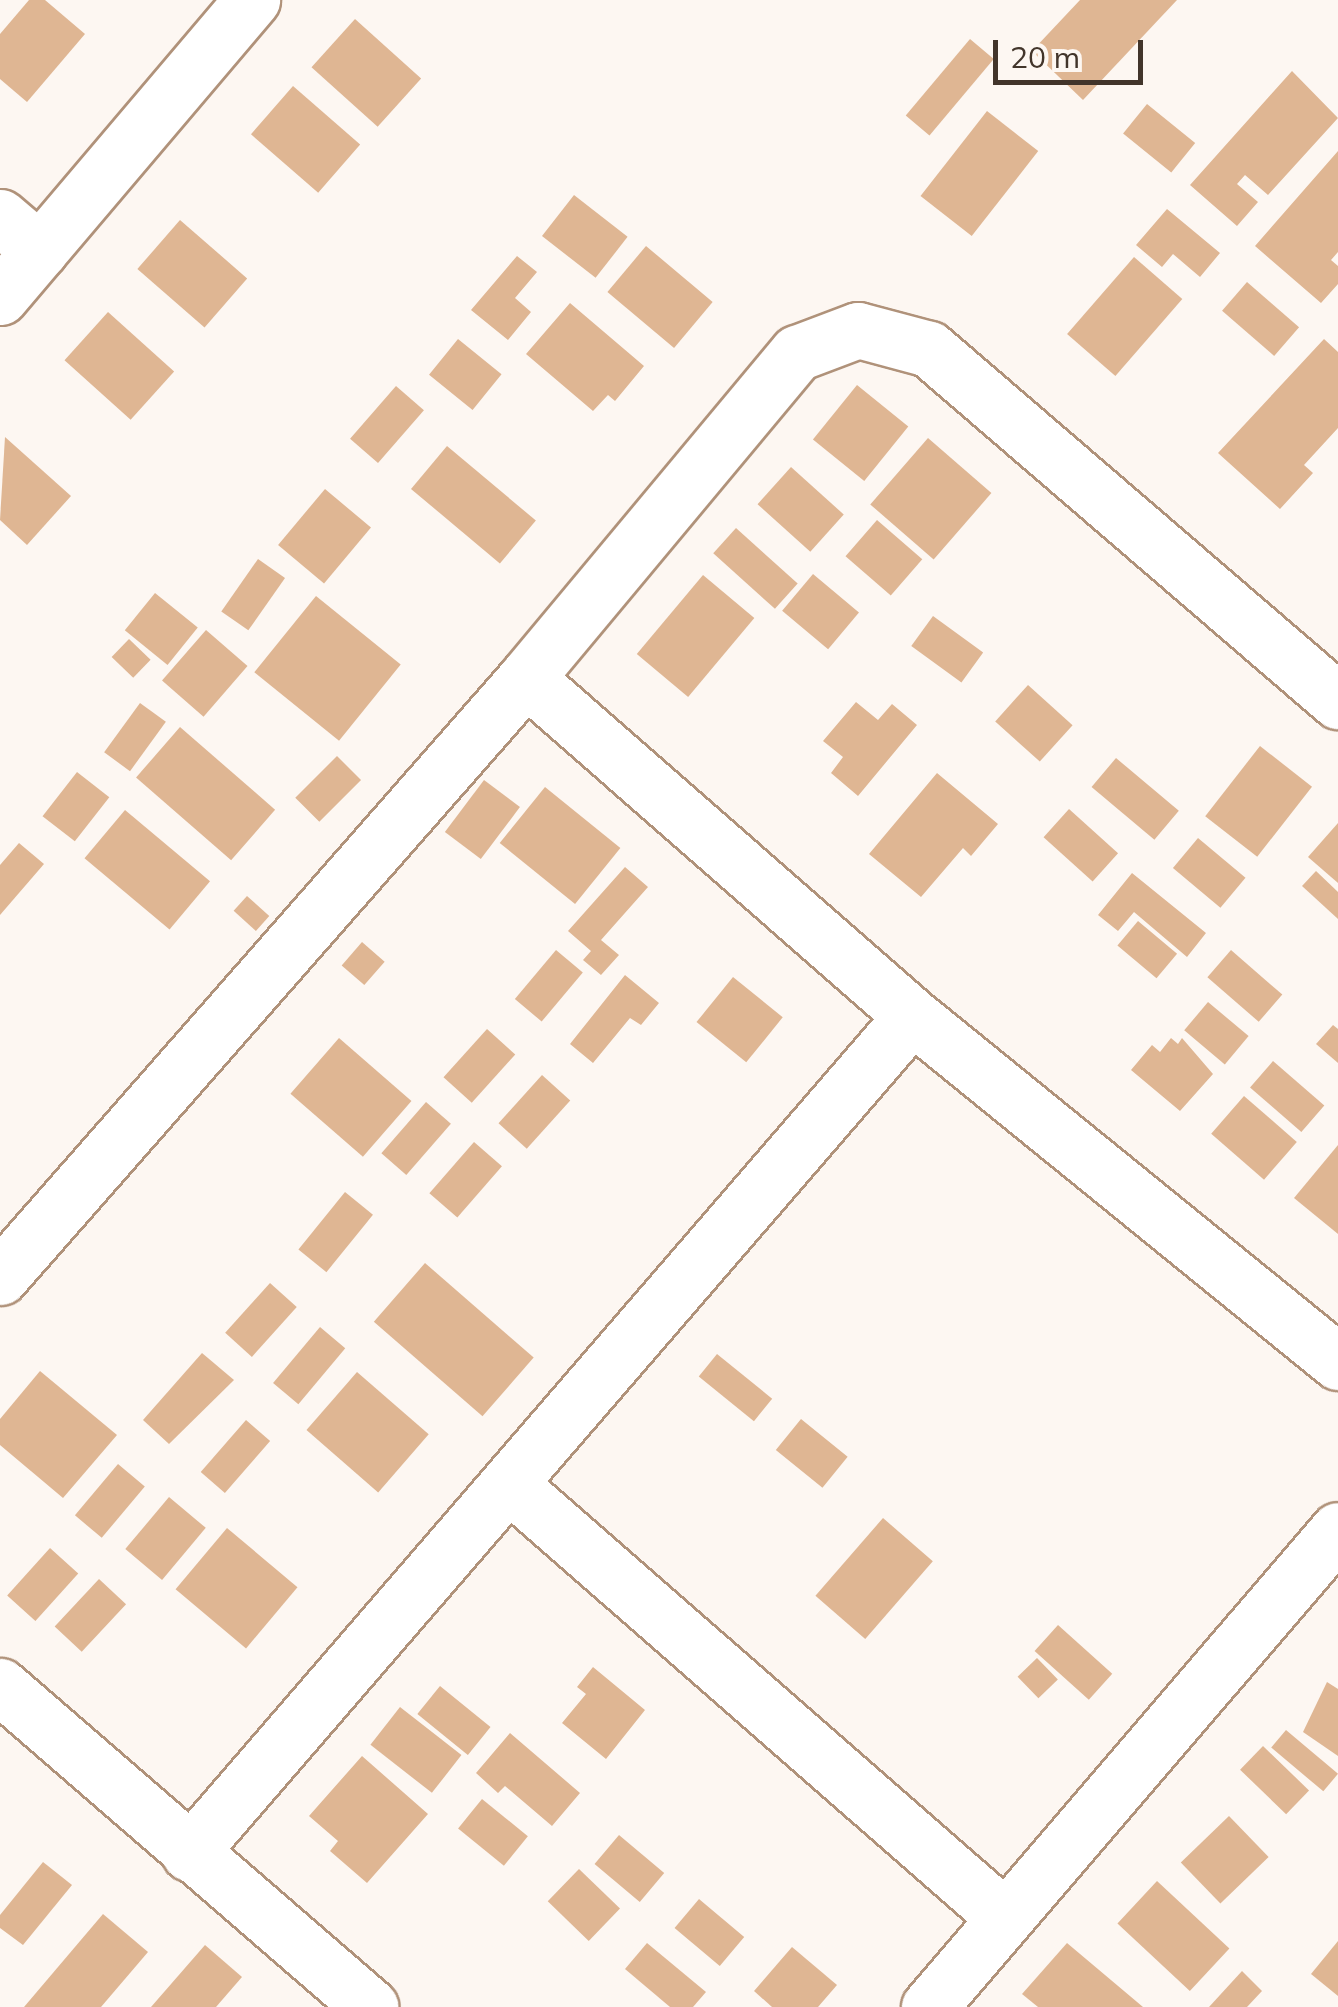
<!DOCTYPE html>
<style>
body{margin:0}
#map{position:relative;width:1338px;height:2007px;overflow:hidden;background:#fdf7f2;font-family:Mulish,sans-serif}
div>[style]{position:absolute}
.building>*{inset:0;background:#dfb693;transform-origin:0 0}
.roads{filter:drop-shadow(2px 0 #b0927a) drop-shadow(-2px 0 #b0927a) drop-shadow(0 2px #b0927a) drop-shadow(0 -2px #b0927a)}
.minor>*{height:55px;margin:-27.5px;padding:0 27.5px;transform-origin:27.5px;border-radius:27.5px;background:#fff}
span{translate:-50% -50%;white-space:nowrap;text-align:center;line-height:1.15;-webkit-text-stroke:10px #fdf7f2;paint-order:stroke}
.scale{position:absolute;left:993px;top:40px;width:150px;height:45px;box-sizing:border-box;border:5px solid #42352b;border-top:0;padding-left:12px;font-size:30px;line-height:35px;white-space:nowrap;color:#42352b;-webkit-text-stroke:8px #fdf7f2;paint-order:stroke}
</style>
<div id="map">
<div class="building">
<i style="clip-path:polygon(29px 0,45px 0,85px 34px,27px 102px,0 79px,0 34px)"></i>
<i style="clip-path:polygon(1080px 0,1177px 0,1083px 100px,1032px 51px)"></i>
<i style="left:355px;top:19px;width:89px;height:65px;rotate:42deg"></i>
<i style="left:970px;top:39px;width:31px;height:100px;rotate:40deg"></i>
<i style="clip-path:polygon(1292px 71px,1338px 118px,1268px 195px,1245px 175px,1237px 184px,1258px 202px,1237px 226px,1190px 185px)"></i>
<i style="left:293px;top:86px;width:89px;height:64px;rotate:41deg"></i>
<i style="left:1147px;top:104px;width:62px;height:38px;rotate:39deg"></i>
<i style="left:987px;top:111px;width:65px;height:108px;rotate:38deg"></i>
<i style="clip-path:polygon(1338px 151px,1338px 252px,1331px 260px,1338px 266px,1338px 284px,1321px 303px,1255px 246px)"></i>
<i style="left:574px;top:195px;width:68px;height:52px;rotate:38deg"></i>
<i style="clip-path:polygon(1167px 209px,1220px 253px,1200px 277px,1173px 254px,1162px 267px,1136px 245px)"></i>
<i style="left:180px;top:220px;width:89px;height:65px;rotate:41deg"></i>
<i style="left:646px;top:246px;width:87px;height:60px;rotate:40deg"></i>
<i style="clip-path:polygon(517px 256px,537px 272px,515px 298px,531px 312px,508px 340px,471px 310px)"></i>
<i style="left:1134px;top:257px;width:64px;height:102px;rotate:41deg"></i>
<i style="left:1247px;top:282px;width:69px;height:38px;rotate:41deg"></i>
<i style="clip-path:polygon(570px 303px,644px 366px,615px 401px,608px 395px,593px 411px,526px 354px)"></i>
<i style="left:108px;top:312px;width:89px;height:65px;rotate:42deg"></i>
<i style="left:458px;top:339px;width:56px;height:46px;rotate:39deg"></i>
<i style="clip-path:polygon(1324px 339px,1338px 352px,1338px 428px,1304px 465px,1313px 473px,1280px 509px,1218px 453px)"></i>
<i style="left:857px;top:385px;width:66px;height:70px;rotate:39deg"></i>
<i style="left:396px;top:386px;width:37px;height:70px;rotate:41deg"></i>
<i style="clip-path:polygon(5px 437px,71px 496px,27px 545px,0 520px)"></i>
<i style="left:928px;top:438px;width:84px;height:88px;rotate:41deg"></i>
<i style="left:447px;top:446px;width:116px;height:56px;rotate:40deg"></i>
<i style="left:791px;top:467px;width:71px;height:50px;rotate:42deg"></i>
<i style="left:325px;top:489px;width:60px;height:73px;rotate:40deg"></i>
<i style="left:877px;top:520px;width:60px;height:48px;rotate:41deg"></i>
<i style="left:736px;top:528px;width:83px;height:34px;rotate:42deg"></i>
<i style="left:258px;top:559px;width:33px;height:64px;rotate:35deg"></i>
<i style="left:813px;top:574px;width:60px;height:48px;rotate:40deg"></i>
<i style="left:703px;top:575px;width:67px;height:103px;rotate:40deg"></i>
<i style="left:155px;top:593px;width:55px;height:48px;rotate:39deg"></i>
<i style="left:316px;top:596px;width:109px;height:98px;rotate:39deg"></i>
<i style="left:933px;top:616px;width:62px;height:37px;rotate:36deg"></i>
<i style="left:206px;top:630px;width:55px;height:67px;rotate:41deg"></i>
<i style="left:129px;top:639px;width:30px;height:25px;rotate:44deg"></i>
<i style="left:1028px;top:685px;width:60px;height:49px;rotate:42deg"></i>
<i style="clip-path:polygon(856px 702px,878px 720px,892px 704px,917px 725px,858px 796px,831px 773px,843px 757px,823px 741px)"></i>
<i style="left:140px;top:703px;width:32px;height:61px;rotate:36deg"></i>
<i style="left:180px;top:727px;width:126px;height:67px;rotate:41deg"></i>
<i style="left:1260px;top:746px;width:66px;height:89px;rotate:38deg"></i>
<i style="left:337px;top:756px;width:34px;height:59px;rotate:45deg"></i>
<i style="left:1116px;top:758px;width:82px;height:38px;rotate:40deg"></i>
<i style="left:77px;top:772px;width:41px;height:56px;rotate:38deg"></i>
<i style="clip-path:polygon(937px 773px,998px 824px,971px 856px,963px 848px,921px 897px,869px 854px)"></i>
<i style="left:484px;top:780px;width:45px;height:65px;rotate:37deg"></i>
<i style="left:545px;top:787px;width:97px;height:72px;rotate:39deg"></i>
<i style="left:1069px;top:809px;width:66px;height:38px;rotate:42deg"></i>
<i style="left:125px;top:810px;width:111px;height:63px;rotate:40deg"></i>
<i style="clip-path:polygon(1338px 823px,1338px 883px,1308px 857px)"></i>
<i style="left:1198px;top:838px;width:62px;height:39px;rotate:40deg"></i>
<i style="clip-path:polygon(19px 843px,44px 864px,0 915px,0 865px)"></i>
<i style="clip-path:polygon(625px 867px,648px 887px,601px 940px,619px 955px,601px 975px,583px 960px,591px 951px,568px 931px)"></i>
<i style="clip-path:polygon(1316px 871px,1338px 892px,1338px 919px,1302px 886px)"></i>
<i style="clip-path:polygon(1132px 873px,1206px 933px,1187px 957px,1134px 912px,1118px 931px,1098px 915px)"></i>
<i style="left:247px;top:896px;width:30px;height:20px;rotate:42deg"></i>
<i style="left:1138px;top:921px;width:51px;height:32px;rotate:40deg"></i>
<i style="left:362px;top:942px;width:30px;height:31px;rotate:41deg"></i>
<i style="left:556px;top:950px;width:35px;height:64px;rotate:40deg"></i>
<i style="left:1231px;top:950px;width:68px;height:36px;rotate:41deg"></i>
<i style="clip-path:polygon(625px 975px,659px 1003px,641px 1025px,630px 1018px,593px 1063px,570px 1044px)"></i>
<i style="left:733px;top:977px;width:64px;height:58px;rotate:39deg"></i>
<i style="left:1208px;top:1002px;width:53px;height:37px;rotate:40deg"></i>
<i style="clip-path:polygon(1333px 1025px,1338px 1029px,1338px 1063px,1316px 1044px)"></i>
<i style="left:487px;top:1029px;width:38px;height:65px;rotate:42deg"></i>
<i style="left:339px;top:1038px;width:96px;height:74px;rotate:41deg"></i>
<i style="clip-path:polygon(1171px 1038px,1178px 1044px,1182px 1038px,1213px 1074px,1180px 1111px,1131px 1070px,1152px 1045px,1160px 1052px)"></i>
<i style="left:1273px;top:1061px;width:68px;height:35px;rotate:41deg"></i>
<i style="left:542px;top:1075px;width:38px;height:65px;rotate:42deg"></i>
<i style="left:1244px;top:1096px;width:70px;height:50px;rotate:41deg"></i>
<i style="left:426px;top:1102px;width:33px;height:68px;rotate:41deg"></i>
<i style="left:474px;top:1142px;width:37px;height:68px;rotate:41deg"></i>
<i style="clip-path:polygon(1338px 1145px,1338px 1234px,1294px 1198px)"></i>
<i style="left:345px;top:1192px;width:36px;height:74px;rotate:39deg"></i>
<i style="left:425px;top:1263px;width:144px;height:78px;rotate:41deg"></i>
<i style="left:270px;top:1283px;width:36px;height:67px;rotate:42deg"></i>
<i style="left:320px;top:1327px;width:33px;height:73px;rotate:40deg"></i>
<i style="clip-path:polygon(202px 1353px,234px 1380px,169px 1444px,143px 1420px)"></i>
<i style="left:717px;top:1354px;width:71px;height:29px;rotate:39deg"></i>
<i style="clip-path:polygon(40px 1371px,117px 1435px,63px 1498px,0 1445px,0 1419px)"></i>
<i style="left:357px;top:1372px;width:95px;height:77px;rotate:41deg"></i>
<i style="left:801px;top:1419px;width:60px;height:40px;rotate:39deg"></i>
<i style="left:246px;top:1420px;width:32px;height:69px;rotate:41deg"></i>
<i style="left:118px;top:1464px;width:35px;height:67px;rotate:40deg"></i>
<i style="left:169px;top:1497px;width:48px;height:68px;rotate:40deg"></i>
<i style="left:883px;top:1518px;width:66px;height:103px;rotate:41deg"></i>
<i style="left:227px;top:1528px;width:92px;height:80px;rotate:40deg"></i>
<i style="left:50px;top:1548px;width:38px;height:64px;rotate:42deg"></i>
<i style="left:99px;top:1579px;width:37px;height:65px;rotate:43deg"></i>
<i style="left:1058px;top:1625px;width:73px;height:35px;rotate:42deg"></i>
<i style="left:1037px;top:1658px;width:30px;height:27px;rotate:46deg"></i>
<i style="clip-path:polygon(593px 1667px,645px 1710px,606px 1759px,562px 1723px,586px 1694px,577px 1687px)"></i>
<i style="clip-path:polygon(1327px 1682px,1338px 1689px,1338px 1756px,1303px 1732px)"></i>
<i style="left:440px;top:1686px;width:65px;height:36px;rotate:39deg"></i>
<i style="left:400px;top:1707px;width:78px;height:48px;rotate:38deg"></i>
<i style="left:1286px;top:1730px;width:68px;height:23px;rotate:40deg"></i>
<i style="clip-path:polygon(510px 1733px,580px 1793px,552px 1826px,505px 1786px,498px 1793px,476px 1773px)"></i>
<i style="left:1263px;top:1746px;width:64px;height:33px;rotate:44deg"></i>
<i style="clip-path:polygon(362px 1756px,428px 1814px,367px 1883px,330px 1851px,338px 1841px,309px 1816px)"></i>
<i style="left:482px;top:1799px;width:59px;height:38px;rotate:39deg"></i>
<i style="left:1229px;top:1816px;width:57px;height:67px;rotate:46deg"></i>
<i style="left:619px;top:1835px;width:59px;height:38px;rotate:40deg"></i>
<i style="clip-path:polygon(43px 1862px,72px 1885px,23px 1945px,0 1928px,0 1915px)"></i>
<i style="left:579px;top:1869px;width:57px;height:45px;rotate:44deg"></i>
<i style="left:1157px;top:1881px;width:99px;height:58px;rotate:43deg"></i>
<i style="left:699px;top:1899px;width:59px;height:38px;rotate:40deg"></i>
<i style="clip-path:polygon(103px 1914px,148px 1952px,101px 2007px,24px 2007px)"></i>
<i style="clip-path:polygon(1338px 1941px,1338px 1996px,1311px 1974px)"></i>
<i style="clip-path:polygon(647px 1943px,706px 1992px,693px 2007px,670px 2007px,625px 1969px)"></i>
<i style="clip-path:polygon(1067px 1943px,1143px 2007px,1038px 2007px,1022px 1994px)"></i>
<i style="clip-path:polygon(205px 1945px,242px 1977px,216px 2007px,151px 2007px)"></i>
<i style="clip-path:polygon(792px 1947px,837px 1985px,818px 2007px,772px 2007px,754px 1991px)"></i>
<i style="clip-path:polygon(1242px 1971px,1262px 1991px,1247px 2007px,1209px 2007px)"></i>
</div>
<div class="roads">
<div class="minor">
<i style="left:0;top:217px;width:52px;rotate:40.4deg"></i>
<i style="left:0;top:297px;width:390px;rotate:-49.7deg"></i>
<i style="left:526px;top:678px;width:513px;rotate:41.21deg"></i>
<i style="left:912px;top:1016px;width:549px;rotate:39.08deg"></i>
<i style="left:0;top:1277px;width:797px;rotate:-48.71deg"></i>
<i style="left:526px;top:678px;width:423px;rotate:-50.2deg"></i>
<i style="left:797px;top:353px;width:65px;rotate:-20.7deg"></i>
<i style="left:858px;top:330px;width:73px;rotate:15deg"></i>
<i style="left:929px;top:349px;width:540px;rotate:40.72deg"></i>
<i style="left:509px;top:1484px;width:656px;rotate:41.17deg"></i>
<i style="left:0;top:1686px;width:490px;rotate:40.9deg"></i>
<i style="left:189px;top:1853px;width:1106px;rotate:-49.18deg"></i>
<i style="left:929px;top:2007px;width:628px;rotate:-49.39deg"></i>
</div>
</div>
<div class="scale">20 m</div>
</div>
